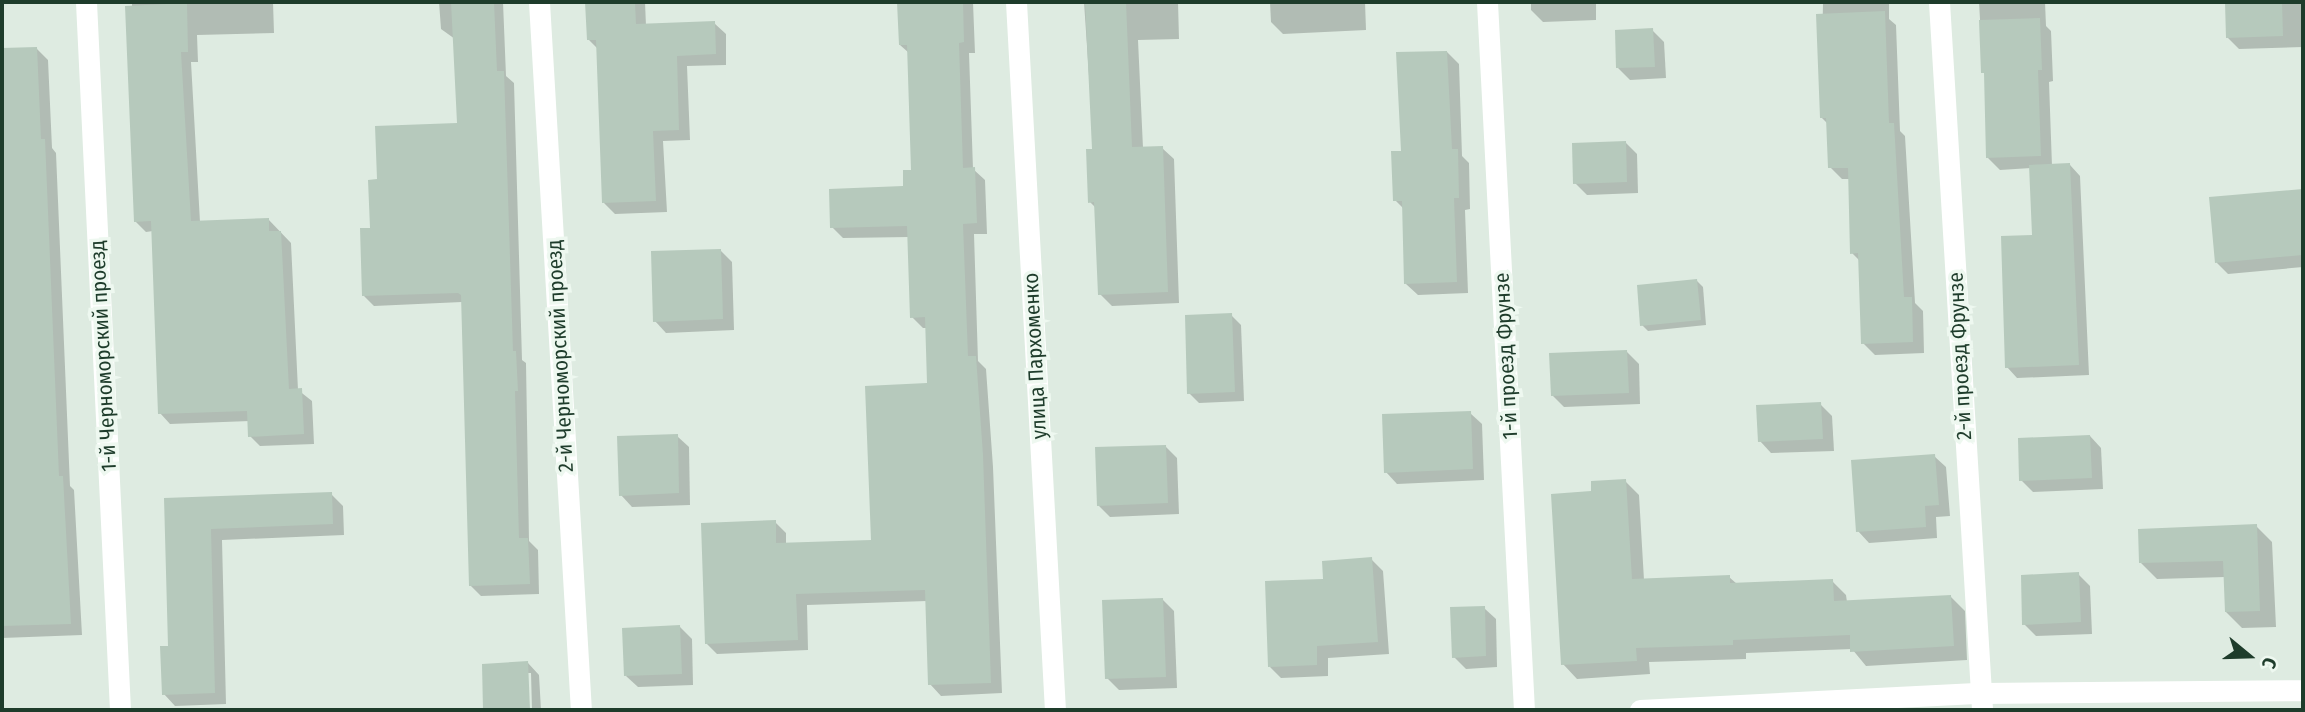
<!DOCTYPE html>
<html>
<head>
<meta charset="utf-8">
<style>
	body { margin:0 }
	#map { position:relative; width:2305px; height:712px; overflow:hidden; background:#deebe1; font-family:"Fira Sans Condensed",sans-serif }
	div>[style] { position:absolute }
	.shadow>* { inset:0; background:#0003 }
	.building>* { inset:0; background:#b6c9bc }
	.minor>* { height:21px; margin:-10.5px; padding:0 10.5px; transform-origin:10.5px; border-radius:10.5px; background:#fff }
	span { translate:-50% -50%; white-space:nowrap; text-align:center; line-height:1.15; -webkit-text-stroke:7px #eef8f0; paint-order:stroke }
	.street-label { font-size:21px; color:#1e3c2b }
	.frame { position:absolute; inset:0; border:4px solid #1e3c2b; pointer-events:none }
	.north { position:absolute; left:2214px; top:621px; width:70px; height:70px; -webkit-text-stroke:5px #eef8f0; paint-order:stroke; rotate:109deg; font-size:19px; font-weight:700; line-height:28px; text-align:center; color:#1e3c2b }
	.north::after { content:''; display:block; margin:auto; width:24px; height:32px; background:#1e3c2b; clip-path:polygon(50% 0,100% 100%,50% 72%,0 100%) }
</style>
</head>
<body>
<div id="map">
	<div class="shadow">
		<div style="clip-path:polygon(132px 2px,273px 2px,274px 33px,197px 35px,198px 62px,191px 62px,200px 222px,268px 219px,291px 243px,298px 390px,312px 401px,314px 444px,260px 446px,250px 436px,250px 421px,170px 424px,160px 413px,153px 231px,146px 232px,135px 221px,127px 8px,132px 8px)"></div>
		<div style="clip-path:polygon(439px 2px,503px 2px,506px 76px,514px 83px,522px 360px,526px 363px,529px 541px,538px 550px,539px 594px,481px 596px,470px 585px,462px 302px,374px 306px,364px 296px,379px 181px,459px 124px,455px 39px,441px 29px)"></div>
		<div style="clip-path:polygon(587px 2px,645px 2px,646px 26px,714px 23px,726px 34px,726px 65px,687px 66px,690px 140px,663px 141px,667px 212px,615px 214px,604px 203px,598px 49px,589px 40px)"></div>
		<div style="clip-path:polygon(899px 2px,973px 2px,975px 53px,969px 53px,973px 169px,985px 180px,987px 234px,974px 234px,978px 361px,986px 369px,993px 467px,1002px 693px,941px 696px,930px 684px,927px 601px,807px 605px,808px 650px,717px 654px,706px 643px,775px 522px,786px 533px,786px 545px,873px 542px,929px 385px,927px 328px,923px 328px,912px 317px,909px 237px,843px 238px,832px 227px,905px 188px,913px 172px,909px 53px,900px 45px)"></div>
		<div style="clip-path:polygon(1084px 2px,1178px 2px,1179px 39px,1138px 40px,1143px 148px,1162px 148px,1174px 159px,1179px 303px,1112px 306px,1100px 294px,1096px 208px,1090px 202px,1094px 150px)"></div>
		<div style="clip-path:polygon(1270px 2px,1365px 2px,1366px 30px,1283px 34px,1271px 22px)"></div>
		<div style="clip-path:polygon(1531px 2px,1596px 2px,1596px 20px,1543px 22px,1531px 10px)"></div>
		<div style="clip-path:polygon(1823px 2px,1889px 2px,1889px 19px,1896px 25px,1900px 131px,1905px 136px,1915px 303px,1923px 311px,1924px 353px,1875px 355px,1863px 343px,1860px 261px,1852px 253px,1850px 179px,1842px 179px,1830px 167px,1828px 124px,1821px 117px)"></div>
		<div style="clip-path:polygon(1979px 2px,2045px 2px,2046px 26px,2051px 31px,2053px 81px,2049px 82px,2052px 166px,2070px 165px,2080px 176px,2089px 375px,2017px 378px,2007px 367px,2033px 237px,2031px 168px,2000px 170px,1988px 158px,1986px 75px,1983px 72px)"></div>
		<div style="clip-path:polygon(2227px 2px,2303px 2px,2303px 47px,2239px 49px,2228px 38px)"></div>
		<div style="clip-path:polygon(1652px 30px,1664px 42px,1666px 78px,1630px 80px,1618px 68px)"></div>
		<div style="clip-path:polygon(37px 49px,48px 60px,52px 148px,56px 153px,70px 486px,74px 490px,82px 635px,2px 638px,2px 50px)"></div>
		<div style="clip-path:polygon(1447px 52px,1459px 64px,1462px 156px,1469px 163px,1470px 209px,1465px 210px,1468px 293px,1418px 295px,1406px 284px,1404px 209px,1395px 200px,1402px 153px)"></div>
		<div style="clip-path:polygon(1625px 142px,1637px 154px,1638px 193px,1587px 195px,1575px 183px)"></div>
		<div style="clip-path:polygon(2303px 190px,2303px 267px,2228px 274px,2217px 263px,2211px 198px)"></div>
		<div style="clip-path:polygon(720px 250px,732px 262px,734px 330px,666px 333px,655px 321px)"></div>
		<div style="clip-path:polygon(1697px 281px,1703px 287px,1706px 325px,1648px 331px,1642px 325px)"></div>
		<div style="clip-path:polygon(1231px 315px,1241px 325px,1244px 401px,1199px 403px,1189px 393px)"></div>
		<div style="clip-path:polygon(1627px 352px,1639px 364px,1640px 404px,1564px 407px,1552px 395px)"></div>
		<div style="clip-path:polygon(1820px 404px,1832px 416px,1834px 451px,1771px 453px,1760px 441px)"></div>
		<div style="clip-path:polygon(1470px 413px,1482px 424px,1484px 480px,1397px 484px,1386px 472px)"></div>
		<div style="clip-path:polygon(677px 436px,689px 447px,690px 505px,632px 507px,621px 495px)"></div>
		<div style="clip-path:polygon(2090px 436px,2101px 448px,2103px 489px,2033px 492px,2021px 480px)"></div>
		<div style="clip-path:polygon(1165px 446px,1177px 458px,1179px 514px,1110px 517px,1098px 505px)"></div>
		<div style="clip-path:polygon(1934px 456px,1946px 467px,1950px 516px,1936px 517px,1937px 538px,1869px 543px,1858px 531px)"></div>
		<div style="clip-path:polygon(1625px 481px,1639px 495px,1644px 580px,1729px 577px,1737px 584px,1832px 581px,1846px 595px,1847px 602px,1950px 596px,1965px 611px,1967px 660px,1866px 666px,1852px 649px,1746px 653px,1746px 659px,1649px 662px,1650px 674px,1577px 679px,1563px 664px,1593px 493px)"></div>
		<div style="clip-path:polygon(331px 494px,343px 506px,344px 535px,222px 540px,226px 704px,175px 706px,164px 694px,169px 648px,166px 500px)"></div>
		<div style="clip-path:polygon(2256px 526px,2272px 542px,2276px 627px,2242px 628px,2226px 612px,2225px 577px,2157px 579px,2141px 563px)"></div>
		<div style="clip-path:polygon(1371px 559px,1383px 571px,1389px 654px,1328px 658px,1328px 676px,1281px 678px,1270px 667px,1325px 581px)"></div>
		<div style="clip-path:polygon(2078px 574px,2090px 586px,2092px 634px,2036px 636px,2024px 624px)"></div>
		<div style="clip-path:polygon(1162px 599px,1174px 611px,1177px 688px,1119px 690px,1107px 678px)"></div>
		<div style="clip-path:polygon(1484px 608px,1496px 619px,1497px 667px,1466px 669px,1454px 657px)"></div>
		<div style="clip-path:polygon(680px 627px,692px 639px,693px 685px,638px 687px,626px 676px)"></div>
		<div style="clip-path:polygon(528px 663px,539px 675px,541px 710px,532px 710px,531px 673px,527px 673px,529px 710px,485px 710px,484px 665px)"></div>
	</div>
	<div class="building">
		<div style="clip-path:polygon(451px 2px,494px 2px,497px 71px,504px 71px,513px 351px,516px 351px,518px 391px,515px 391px,519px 538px,528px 538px,530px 584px,469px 586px,461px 295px,458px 293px,362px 296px,360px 228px,370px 228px,368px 180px,377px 179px,375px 126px,457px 123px)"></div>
		<div style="clip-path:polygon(585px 2px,635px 2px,636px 24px,715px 21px,716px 54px,677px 56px,679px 130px,653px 131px,656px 201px,602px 203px,596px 40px,587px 40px)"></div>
		<div style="clip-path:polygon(897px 2px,963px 2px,964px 42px,959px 43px,963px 168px,975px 167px,977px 223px,963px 224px,968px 356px,976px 356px,983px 455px,991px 683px,928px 685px,925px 590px,796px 594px,798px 640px,705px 644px,701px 523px,776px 520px,776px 543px,871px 540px,865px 386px,927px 383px,925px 317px,910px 318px,907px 226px,830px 228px,829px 189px,903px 186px,903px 170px,911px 170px,907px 45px,899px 45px)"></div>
		<div style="clip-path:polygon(1085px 2px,1126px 2px,1132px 147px,1163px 146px,1168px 292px,1098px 295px,1094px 202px,1088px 203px,1086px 149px,1092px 149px)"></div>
		<div style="clip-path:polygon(2225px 2px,2282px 2px,2283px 36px,2226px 38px)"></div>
		<div style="clip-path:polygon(187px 3px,188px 52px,181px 52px,191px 221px,269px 218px,269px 231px,281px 231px,289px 389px,302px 388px,304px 434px,248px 437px,247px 411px,158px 414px,151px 221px,134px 222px,125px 6px)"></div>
		<div style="clip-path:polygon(1885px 11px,1889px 123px,1894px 123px,1904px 297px,1912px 297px,1913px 342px,1861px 344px,1858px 253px,1850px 254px,1848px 168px,1828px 168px,1826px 118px,1820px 118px,1816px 14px)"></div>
		<div style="clip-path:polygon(2040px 18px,2042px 70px,2038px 70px,2041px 156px,1986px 158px,1984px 73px,1981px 73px,1979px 20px)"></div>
		<div style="clip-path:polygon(1653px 28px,1655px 67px,1616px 68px,1615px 30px)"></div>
		<div style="clip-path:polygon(37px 47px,41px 139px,45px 139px,59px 476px,63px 476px,71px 624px,2px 626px,2px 48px)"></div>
		<div style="clip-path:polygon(1447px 51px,1452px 149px,1458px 149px,1459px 198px,1454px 198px,1457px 282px,1404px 284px,1402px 201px,1393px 201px,1391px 151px,1401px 151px,1396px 52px)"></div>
		<div style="clip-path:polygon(1626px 141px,1627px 182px,1573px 184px,1572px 143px)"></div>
		<div style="clip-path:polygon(2070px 163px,2079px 365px,2005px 368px,2001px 236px,2032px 235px,2029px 165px)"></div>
		<div style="clip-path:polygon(2303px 189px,2303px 255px,2215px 263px,2209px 197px)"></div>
		<div style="clip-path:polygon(721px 249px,723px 319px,653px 322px,651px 251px)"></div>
		<div style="clip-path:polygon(1697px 279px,1701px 320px,1640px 326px,1637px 285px)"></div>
		<div style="clip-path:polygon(1232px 313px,1235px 392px,1187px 394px,1185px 315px)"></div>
		<div style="clip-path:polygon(1627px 350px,1629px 393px,1551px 396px,1549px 353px)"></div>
		<div style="clip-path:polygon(1821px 402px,1823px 439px,1758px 442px,1756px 405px)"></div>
		<div style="clip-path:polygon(1471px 411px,1473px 469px,1384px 473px,1382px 414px)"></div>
		<div style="clip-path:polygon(678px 434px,679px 493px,619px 496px,617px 436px)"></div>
		<div style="clip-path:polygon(2090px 435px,2092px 478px,2019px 481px,2018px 438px)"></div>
		<div style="clip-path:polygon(1166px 445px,1168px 503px,1097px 506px,1095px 447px)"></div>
		<div style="clip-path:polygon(1935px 454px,1939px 505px,1925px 506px,1926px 527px,1856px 532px,1851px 460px)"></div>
		<div style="clip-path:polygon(1626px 479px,1632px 579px,1730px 575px,1730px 583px,1833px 579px,1834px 601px,1951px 595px,1954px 646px,1850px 652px,1850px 635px,1733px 640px,1733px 645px,1636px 648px,1637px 661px,1561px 665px,1551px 494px,1591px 491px,1591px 481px)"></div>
		<div style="clip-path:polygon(332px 492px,333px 524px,211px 529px,215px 693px,162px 695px,160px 646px,168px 646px,164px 498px)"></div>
		<div style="clip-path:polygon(2257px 524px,2260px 611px,2225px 612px,2223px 561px,2139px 563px,2138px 529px)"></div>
		<div style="clip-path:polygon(1372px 557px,1378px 642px,1317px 646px,1317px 665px,1268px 667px,1265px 581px,1323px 579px,1322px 561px)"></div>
		<div style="clip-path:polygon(2079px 572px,2081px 622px,2022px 625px,2021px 575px)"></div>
		<div style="clip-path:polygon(1163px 598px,1166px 677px,1105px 679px,1102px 600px)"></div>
		<div style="clip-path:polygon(1485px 606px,1486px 656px,1452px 658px,1450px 607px)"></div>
		<div style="clip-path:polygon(680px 625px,682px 674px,624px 676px,622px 628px)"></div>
		<div style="clip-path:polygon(528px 661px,530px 710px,483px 710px,482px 664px)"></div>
	</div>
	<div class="minor">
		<div style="left:86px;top:2px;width:709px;rotate:87.25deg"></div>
		<div style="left:539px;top:2px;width:709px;rotate:86.61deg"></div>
		<div style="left:1016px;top:2px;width:709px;rotate:86.85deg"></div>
		<div style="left:1487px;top:2px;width:709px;rotate:87.01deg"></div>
		<div style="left:1939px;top:2px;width:709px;rotate:86.52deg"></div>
		<div style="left:1640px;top:710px;width:341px;rotate:-2.9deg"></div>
		<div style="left:1981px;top:693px;width:322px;rotate:-0.5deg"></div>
	</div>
	<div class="street-label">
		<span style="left:103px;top:356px;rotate:-93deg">1-й Черноморский проезд</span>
		<span style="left:560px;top:356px;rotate:-93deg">2-й Черноморский проезд</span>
		<span style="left:1035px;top:356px;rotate:-93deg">улица Пархоменко</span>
		<span style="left:1506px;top:356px;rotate:-93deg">1-й проезд Фрунзе</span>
		<span style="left:1960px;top:356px;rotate:-93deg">2-й проезд Фрунзе</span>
	</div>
	<div class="frame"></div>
	<div class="north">С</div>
</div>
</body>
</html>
